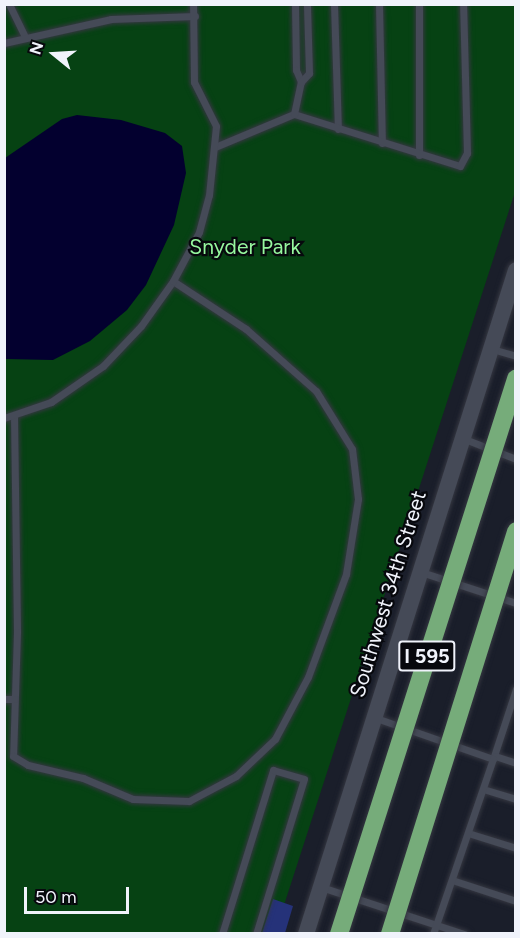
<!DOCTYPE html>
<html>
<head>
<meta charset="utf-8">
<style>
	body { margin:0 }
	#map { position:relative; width:520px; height:938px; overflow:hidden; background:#1a1e2a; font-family:Figtree,sans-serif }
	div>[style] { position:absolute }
	.green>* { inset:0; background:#064213 }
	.water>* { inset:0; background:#03002f }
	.building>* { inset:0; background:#253279 }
	.roads { filter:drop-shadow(0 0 2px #353741) drop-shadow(0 0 2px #353741) }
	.service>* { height:7px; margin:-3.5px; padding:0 3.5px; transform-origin:3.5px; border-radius:3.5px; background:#454a57 }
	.tertiary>* { height:16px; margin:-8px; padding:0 8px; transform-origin:8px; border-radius:8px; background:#454a57 }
	.bridges { filter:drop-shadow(0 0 2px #353741) drop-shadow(0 0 2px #353741) }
	.motorway-bridge>* { height:18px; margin:-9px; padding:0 9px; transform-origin:9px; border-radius:9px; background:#76ac7a }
	span { translate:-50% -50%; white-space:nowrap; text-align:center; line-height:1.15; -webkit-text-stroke:4.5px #07080d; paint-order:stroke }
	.shield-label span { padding:2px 4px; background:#07080d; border:2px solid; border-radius:4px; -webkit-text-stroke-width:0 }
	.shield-label { font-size:20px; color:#f0f3fb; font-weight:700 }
	.park-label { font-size:21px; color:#96f79e }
	.street-label { font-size:21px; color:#f0f3fb }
	.frame { position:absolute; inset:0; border:6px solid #f0f3fb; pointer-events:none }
	.north { position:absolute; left:24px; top:24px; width:60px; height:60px; -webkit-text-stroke:4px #07080d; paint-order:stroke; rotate:288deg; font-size:16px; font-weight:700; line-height:24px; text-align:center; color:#f0f3fb }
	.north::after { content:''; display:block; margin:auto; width:21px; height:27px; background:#f0f3fb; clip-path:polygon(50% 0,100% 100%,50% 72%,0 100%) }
	.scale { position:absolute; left:24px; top:887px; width:105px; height:27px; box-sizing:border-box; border:3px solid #f0f3fb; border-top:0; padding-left:8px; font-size:18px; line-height:21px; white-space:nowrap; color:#f0f3fb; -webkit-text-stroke:4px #07080d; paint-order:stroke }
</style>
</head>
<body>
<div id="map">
	<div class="green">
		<div style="clip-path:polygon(5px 5px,515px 5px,515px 192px,275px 933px,5px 934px)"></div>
	</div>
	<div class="water">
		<div style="clip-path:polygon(77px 115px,121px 120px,165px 133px,182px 146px,186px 173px,174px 225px,146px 285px,127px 310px,90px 341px,53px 360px,5px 359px,5px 158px,62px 119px)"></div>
	</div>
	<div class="building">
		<div style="clip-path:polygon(273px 899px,293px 906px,285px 933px,262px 933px)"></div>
	</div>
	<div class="roads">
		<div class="service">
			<div style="left:9px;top:4px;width:37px;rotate:64deg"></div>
			<div style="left:295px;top:4px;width:66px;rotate:89.1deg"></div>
			<div style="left:296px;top:70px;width:13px;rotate:67deg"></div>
			<div style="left:334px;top:4px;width:125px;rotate:88.2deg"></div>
			<div style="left:379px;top:4px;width:139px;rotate:88.8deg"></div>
			<div style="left:419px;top:4px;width:151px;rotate:90deg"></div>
			<div style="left:4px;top:43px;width:110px;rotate:-12.6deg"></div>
			<div style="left:111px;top:19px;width:84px;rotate:-2deg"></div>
			<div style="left:294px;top:114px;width:174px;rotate:17.4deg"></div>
			<div style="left:460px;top:166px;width:15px;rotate:-62deg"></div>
			<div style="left:467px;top:153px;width:149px;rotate:-91.5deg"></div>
			<div style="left:215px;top:147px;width:86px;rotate:-22.7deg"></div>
			<div style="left:294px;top:114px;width:33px;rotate:-78deg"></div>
			<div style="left:301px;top:82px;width:12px;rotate:-48deg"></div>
			<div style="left:309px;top:73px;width:69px;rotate:-91.7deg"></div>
			<div style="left:492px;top:349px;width:25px;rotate:16deg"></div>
			<div style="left:14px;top:416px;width:216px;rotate:89.2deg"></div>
			<div style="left:17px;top:632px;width:124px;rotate:91.8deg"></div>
			<div style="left:13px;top:756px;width:17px;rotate:31deg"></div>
			<div style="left:28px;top:765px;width:57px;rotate:13.3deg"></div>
			<div style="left:83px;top:778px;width:54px;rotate:22.8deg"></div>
			<div style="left:133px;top:799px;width:56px;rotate:2deg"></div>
			<div style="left:189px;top:801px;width:53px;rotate:-28deg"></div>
			<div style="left:236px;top:776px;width:54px;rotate:-43.5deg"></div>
			<div style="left:275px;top:739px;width:70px;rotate:-62deg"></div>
			<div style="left:308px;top:677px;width:110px;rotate:-69.7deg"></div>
			<div style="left:346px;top:574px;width:76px;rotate:-80.9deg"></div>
			<div style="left:358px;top:499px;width:50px;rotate:-96.8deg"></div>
			<div style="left:352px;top:449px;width:68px;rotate:-121.8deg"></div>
			<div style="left:316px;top:391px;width:94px;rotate:-138.5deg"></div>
			<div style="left:246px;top:329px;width:87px;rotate:-146.7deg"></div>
			<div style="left:4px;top:418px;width:50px;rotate:-18.8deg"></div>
			<div style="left:51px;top:402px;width:63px;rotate:-34.7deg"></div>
			<div style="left:103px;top:366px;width:55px;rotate:-46.5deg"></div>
			<div style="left:141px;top:326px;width:55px;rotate:-54.6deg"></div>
			<div style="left:173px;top:281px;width:55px;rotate:-62deg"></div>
			<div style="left:199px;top:232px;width:38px;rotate:-75deg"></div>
			<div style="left:209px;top:195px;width:69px;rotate:-84.2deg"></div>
			<div style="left:216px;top:126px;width:49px;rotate:-116.6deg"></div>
			<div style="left:194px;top:82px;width:78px;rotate:-90.7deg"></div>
			<div style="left:462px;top:438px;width:58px;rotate:21.3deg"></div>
			<div style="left:421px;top:572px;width:100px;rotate:18.1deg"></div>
			<div style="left:4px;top:699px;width:10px"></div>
			<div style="left:376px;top:718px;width:124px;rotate:19.3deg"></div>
			<div style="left:493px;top:759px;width:74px;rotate:-71.8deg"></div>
			<div style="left:495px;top:756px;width:22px;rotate:18deg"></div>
			<div style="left:483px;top:789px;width:34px;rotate:17deg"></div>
			<div style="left:468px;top:833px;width:50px;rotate:17.4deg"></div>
			<div style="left:452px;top:880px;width:67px;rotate:18.2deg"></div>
			<div style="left:321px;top:887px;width:151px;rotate:18.2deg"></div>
			<div style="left:222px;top:934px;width:172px;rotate:-72.7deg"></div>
			<div style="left:273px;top:770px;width:32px;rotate:16deg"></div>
			<div style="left:304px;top:779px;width:162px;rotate:107.2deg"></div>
			<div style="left:433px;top:934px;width:185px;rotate:-71.1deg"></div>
		</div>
		<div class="tertiary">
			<div style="left:306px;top:934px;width:696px;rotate:-72.45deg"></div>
		</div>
	</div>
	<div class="bridges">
		<div class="motorway-bridge">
			<div style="left:339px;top:934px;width:583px;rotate:-72.31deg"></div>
			<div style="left:390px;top:934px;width:422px;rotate:-72.6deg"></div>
		</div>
	</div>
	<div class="shield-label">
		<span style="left:427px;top:656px">I 595</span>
	</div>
	<div class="park-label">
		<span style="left:245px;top:247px">Snyder Park</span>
	</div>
	<div class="street-label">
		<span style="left:388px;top:594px;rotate:-73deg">Southwest 34th Street</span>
	</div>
	<div class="frame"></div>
	<div class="north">N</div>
	<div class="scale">50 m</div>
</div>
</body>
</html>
